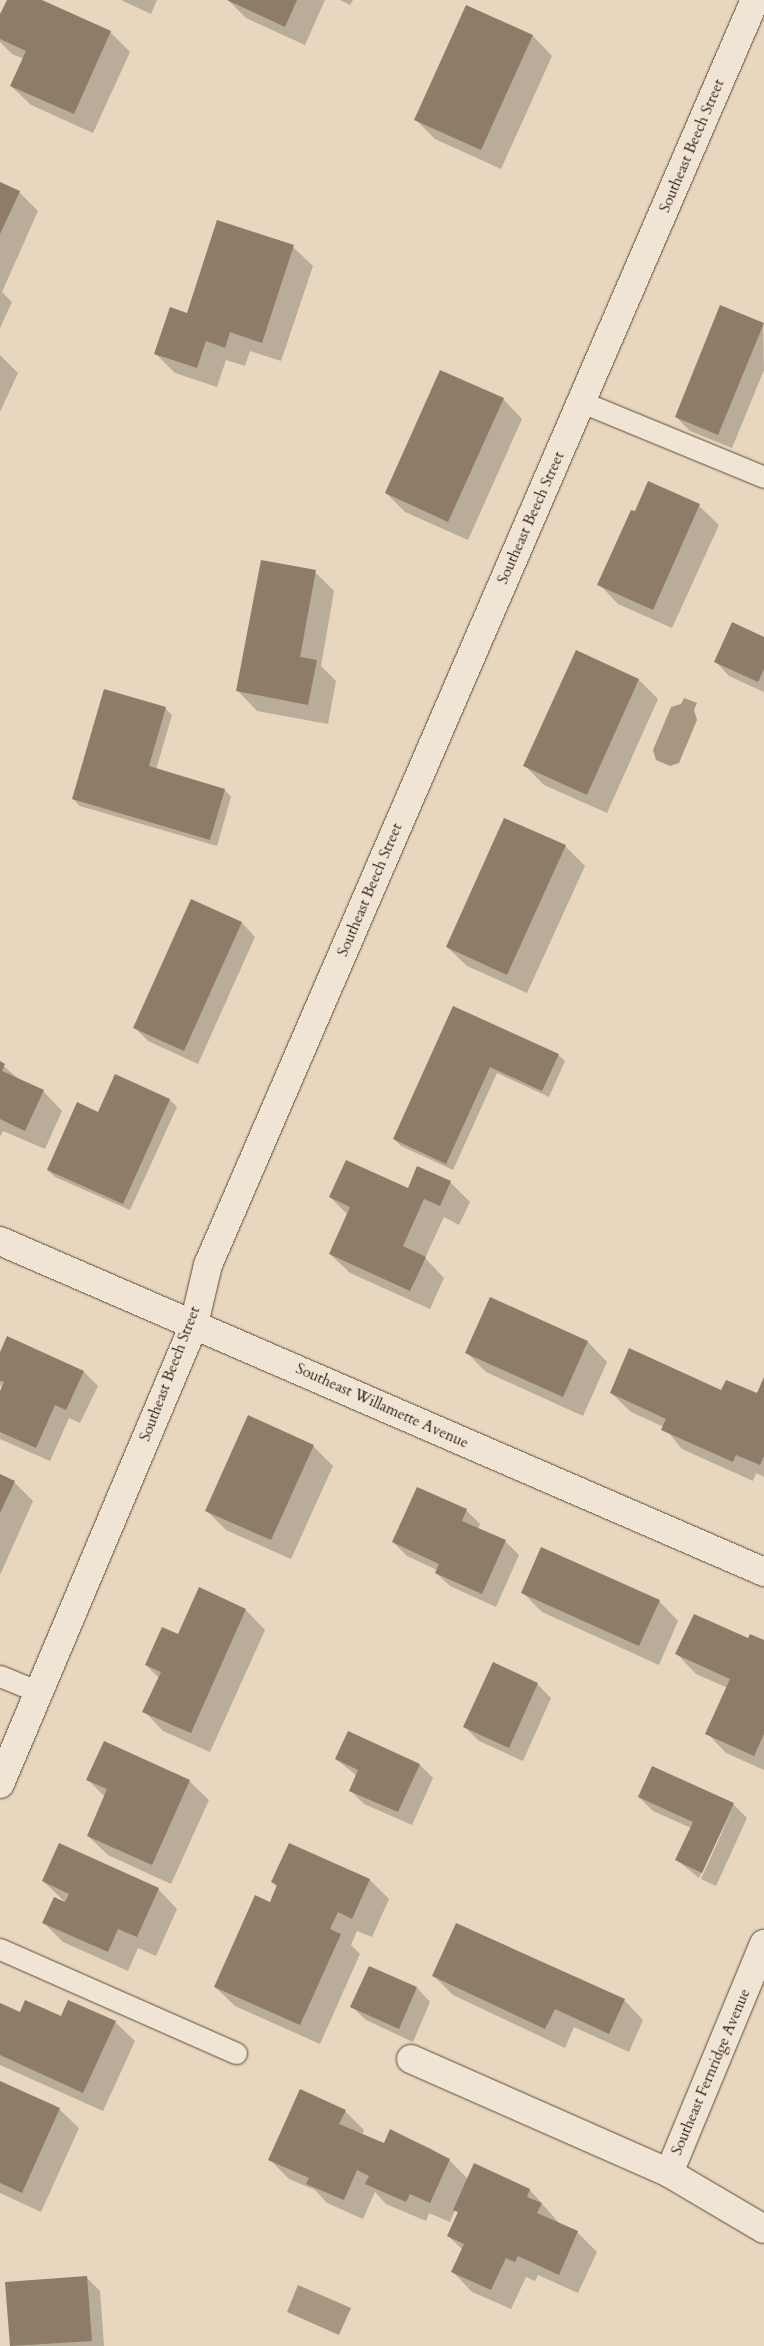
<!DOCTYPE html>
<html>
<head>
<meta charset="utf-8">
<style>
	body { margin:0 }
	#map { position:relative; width:764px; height:2346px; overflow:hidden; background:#e8d7be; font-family:Cardo,serif }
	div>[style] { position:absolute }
	.water>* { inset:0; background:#a89681 }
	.shadow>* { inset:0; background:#0003 }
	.building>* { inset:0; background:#8e7c69 }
	.roads { filter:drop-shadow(0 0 1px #5c4838) drop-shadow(0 0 1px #5c4838) }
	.service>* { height:21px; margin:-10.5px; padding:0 10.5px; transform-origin:10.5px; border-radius:10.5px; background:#f0e5d5 }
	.minor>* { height:28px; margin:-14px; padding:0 14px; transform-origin:14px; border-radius:14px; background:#f0e5d5 }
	span { translate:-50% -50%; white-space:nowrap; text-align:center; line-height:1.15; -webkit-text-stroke:4px #f0e5d5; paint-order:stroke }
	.street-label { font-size:15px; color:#2d190c }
</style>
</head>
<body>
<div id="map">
	<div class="water">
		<div style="clip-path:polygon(684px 698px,697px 703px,694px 710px,697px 720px,679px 763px,670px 766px,656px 760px,653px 750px,671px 707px,681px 704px)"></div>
		<div style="clip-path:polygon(298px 2285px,351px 2308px,339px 2335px,287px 2312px)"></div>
	</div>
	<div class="shadow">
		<div style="clip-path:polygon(8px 0,39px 0,110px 32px,130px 52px,93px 133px,31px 105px,11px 86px,24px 59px,12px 54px,0 42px,0 17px)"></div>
		<div style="clip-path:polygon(121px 0,157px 0,151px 14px)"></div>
		<div style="clip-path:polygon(228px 0,325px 0,305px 45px,246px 18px)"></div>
		<div style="clip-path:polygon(340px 0,353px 0,350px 5px)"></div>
		<div style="clip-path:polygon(467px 6px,533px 36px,552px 56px,501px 169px,435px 139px,416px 120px)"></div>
		<div style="clip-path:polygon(0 183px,19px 192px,38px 211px,2px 292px,12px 302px,0 328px)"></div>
		<div style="clip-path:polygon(293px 247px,313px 266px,281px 361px,250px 351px,245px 366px,226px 360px,217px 387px,175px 373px,156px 354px,188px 314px)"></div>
		<div style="clip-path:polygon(763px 324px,764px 370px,732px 448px,690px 431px,676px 417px)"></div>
		<div style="clip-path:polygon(0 355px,18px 373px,0 412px)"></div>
		<div style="clip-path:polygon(503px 399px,522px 419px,468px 540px,405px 512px,386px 493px)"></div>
		<div style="clip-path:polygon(699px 506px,719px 525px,672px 628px,618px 604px,599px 584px)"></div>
		<div style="clip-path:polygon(315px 572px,334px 591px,321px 666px,336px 681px,328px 724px,257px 711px,238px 691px)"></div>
		<div style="clip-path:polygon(764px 639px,764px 684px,730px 668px,764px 684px,764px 692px,729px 676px,716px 662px)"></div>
		<div style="clip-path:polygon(576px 652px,639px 680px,658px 699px,607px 813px,544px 785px,525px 766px)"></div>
		<div style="clip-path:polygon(165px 708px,172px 715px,156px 770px,225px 790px,231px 797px,217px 846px,80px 806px,73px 799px)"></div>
		<div style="clip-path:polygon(565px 846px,585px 866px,527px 993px,467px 966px,447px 947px)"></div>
		<div style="clip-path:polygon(191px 901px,242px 923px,255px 937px,198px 1064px,148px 1041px,134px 1027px)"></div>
		<div style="clip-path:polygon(453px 1008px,558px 1055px,565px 1061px,549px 1097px,497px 1073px,453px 1170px,401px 1146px,394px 1139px)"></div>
		<div style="clip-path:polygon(0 1063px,22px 1082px,43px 1091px,62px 1111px,45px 1149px,3px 1131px,0 1137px)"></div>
		<div style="clip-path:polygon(115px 1076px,170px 1100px,177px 1107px,130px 1210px,55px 1177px,48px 1170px,99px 1113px)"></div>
		<div style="clip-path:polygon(450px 1182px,470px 1202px,459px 1225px,444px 1217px,425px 1258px,444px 1278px,430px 1309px,350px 1273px,330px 1254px,348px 1215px,330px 1197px,408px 1190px)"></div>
		<div style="clip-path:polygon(491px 1299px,588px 1342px,607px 1362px,583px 1416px,486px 1372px,466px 1352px)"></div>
		<div style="clip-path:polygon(8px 1338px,84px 1372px,98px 1386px,80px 1423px,69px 1418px,50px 1461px,0 1439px,3px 1388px,0 1385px,0 1355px)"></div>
		<div style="clip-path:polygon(764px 1380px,764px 1477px,756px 1473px,753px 1481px,682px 1449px,664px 1427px,631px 1412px,611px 1393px,722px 1392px,757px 1395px)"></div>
		<div style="clip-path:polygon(249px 1417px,313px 1446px,333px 1466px,291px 1559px,226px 1530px,207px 1511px)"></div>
		<div style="clip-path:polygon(0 1475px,14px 1482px,33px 1501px,0 1575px)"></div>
		<div style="clip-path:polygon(466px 1510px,480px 1524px,478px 1529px,505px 1541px,519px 1555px,496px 1607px,450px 1586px,436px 1573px,437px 1570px,407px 1556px,393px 1542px)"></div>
		<div style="clip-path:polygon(199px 1589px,246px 1610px,265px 1630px,210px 1752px,163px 1731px,144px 1711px,159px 1678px,146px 1665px,178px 1636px)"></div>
		<div style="clip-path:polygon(522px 1592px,659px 1601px,678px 1621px,659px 1665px,542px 1612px)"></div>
		<div style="clip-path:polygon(749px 1640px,764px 1641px,764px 1770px,726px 1753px,707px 1733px,728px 1688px,696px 1674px,677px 1654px)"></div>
		<div style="clip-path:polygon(537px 1684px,551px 1698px,523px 1761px,479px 1741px,465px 1727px)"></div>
		<div style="clip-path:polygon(336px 1759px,420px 1765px,433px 1778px,412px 1825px,364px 1804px,350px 1790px,357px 1776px)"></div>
		<div style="clip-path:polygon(88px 1780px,189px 1781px,209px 1800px,171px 1884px,108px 1855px,88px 1836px,105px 1797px)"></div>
		<div style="clip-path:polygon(639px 1797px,733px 1804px,747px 1818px,716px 1886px,701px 1879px,733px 1808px,699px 1878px,677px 1860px,691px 1828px,653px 1811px)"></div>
		<div style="clip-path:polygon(289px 1844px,370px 1880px,389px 1899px,372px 1937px,357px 1931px,351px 1945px,360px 1954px,320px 2044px,235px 2006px,215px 1987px,270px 1903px,277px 1887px,272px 1882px)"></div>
		<div style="clip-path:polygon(43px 1881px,158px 1889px,177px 1909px,156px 1956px,138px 1948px,128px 1971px,63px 1942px,43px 1922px,66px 1903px)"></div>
		<div style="clip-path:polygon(434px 1976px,624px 2000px,643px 2020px,629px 2052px,574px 2027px,565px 2048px,453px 1995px)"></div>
		<div style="clip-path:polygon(417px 1988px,430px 2002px,413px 2042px,366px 2020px,352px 2007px)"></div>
		<div style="clip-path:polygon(0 2004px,20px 2013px,115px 2022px,135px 2041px,103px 2111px,0 2065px)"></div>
		<div style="clip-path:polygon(0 2083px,59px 2109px,79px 2128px,41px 2212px,0 2193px)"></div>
		<div style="clip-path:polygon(345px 2111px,364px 2130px,362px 2135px,384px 2145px,391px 2131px,430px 2148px,449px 2160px,468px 2179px,475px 2165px,530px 2190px,560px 2224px,577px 2232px,597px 2252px,578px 2293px,538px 2275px,535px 2281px,526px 2277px,511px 2309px,472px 2292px,453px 2272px,463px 2250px,448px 2236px,458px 2213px,455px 2210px,450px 2222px,429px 2213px,426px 2221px,386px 2204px,375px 2192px,363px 2219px,327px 2203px,315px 2190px,289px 2179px,270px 2160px)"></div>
		<div style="clip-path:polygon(86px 2277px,100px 2291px,104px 2346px,11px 2346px,6px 2284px)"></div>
	</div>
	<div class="building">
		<div style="clip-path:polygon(7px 0,42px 0,111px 31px,74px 114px,10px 86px,26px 51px,0 39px,0 14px)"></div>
		<div style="clip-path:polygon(227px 0,297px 0,285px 27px)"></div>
		<div style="clip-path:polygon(466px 5px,533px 35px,481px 150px,414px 120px)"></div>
		<div style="clip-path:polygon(0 182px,20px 191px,0 234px)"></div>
		<div style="clip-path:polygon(217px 220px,294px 245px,262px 343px,230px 332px,225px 348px,206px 341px,197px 368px,154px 354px,170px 307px,187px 313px)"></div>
		<div style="clip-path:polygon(720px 305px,764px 323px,718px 435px,675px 417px)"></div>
		<div style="clip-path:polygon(440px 370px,504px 398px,448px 522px,385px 493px)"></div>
		<div style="clip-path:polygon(648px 481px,700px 504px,653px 610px,597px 585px,631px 510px,635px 511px)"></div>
		<div style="clip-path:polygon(261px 560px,316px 570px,300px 657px,317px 660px,308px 705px,236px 691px)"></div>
		<div style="clip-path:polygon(732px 622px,764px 637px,764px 669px,758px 682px,714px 662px)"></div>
		<div style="clip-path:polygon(576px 650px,639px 679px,587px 795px,523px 766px)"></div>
		<div style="clip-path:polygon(104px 689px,166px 707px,149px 766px,225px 789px,210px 840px,72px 799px)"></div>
		<div style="clip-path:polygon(504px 818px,566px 845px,507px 975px,446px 947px)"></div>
		<div style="clip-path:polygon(191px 899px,242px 922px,184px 1051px,133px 1028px)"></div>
		<div style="clip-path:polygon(453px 1006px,559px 1054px,542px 1091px,490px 1067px,446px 1164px,393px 1139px)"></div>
		<div style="clip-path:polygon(0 1061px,5px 1064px,2px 1071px,44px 1090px,25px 1131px,0 1119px)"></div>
		<div style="clip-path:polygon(115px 1074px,170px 1099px,123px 1204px,47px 1170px,77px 1102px,98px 1112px)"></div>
		<div style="clip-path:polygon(346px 1160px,408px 1188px,417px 1166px,451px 1181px,440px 1206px,424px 1199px,403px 1246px,426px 1257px,410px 1291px,329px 1254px,350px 1207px,329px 1197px)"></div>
		<div style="clip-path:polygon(490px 1297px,588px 1341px,563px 1397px,465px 1353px)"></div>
		<div style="clip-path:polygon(7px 1336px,84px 1371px,66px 1410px,55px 1405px,36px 1448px,0 1432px,0 1391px,4px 1382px,0 1381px,0 1352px)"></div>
		<div style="clip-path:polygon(629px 1348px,721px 1390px,726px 1380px,757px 1393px,764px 1377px,764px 1456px,760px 1465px,736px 1455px,733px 1462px,661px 1430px,666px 1419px,610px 1393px)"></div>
		<div style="clip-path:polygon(248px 1415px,314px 1445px,271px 1540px,205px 1511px)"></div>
		<div style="clip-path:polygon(0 1474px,15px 1481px,0 1513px)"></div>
		<div style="clip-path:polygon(417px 1487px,467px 1509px,462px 1521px,506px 1540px,482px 1594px,435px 1573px,439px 1564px,392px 1542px)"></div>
		<div style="clip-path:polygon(541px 1547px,660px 1600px,639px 1646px,521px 1593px)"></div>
		<div style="clip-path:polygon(199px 1587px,246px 1609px,191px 1733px,142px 1712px,161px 1672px,145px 1665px,162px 1627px,178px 1634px)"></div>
		<div style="clip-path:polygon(694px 1614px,748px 1638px,750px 1634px,764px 1640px,764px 1734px,754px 1756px,705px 1734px,730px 1679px,675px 1654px)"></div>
		<div style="clip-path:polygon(493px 1662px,538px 1683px,509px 1748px,463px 1727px)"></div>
		<div style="clip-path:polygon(348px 1731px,420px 1764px,398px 1812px,349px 1791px,358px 1770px,335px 1759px)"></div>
		<div style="clip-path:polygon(104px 1741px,190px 1780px,152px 1865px,87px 1836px,107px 1789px,86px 1780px)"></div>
		<div style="clip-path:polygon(652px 1766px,734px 1803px,702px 1873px,675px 1860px,693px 1822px,638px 1797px)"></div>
		<div style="clip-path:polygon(59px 1843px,159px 1888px,137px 1937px,118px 1929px,108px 1952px,42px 1923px,54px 1897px,65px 1902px,69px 1894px,42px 1881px)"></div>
		<div style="clip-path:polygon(289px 1843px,370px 1879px,352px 1919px,338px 1912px,330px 1929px,341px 1934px,300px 2025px,214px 1987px,255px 1895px,270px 1902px,277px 1885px,271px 1882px)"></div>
		<div style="clip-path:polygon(456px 1923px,625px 1999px,609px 2034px,555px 2009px,545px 2029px,432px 1976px)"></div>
		<div style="clip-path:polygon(369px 1966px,417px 1987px,399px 2029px,350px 2007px)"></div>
		<div style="clip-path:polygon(25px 2000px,61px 2016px,68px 2000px,116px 2021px,83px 2093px,0 2055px,0 2003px,20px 2012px)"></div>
		<div style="clip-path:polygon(0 2081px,60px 2108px,22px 2193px,0 2183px)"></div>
		<div style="clip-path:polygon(300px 2089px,346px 2110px,339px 2124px,384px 2143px,390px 2129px,450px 2159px,430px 2203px,410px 2194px,406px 2202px,365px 2184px,369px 2176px,357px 2170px,344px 2200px,306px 2184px,309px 2178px,268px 2160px)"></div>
		<div style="clip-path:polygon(474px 2163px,530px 2189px,527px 2197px,542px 2203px,537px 2213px,578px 2231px,559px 2275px,518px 2256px,515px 2262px,506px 2258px,491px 2290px,451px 2272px,464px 2244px,447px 2236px,458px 2212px,453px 2210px)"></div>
		<div style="clip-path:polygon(87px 2276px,92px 2341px,10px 2346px,5px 2282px)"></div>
	</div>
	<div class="roads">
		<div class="service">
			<div style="left:582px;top:402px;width:197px;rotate:22.4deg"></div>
			<div style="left:0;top:1676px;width:42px;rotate:22.3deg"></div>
			<div style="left:0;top:1949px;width:258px;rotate:23.8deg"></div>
		</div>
		<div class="minor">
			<div style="left:0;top:1241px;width:833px;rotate:23.42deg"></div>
			<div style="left:0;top:1784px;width:499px;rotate:-67.1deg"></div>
			<div style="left:194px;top:1324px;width:61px;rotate:-76.7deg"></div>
			<div style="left:208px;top:1265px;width:1378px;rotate:-66.62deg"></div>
			<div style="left:411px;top:2059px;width:282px;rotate:23.8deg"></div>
			<div style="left:669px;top:2173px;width:110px;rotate:30.5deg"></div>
			<div style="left:669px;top:2173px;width:248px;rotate:-67.5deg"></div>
		</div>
	</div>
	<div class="street-label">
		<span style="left:692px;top:146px;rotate:-67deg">Southeast Beech Street</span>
		<span style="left:531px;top:518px;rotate:-66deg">Southeast Beech Street</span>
		<span style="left:370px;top:890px;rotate:-67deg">Southeast Beech Street</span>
		<span style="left:170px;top:1374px;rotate:-69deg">Southeast Beech Street</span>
		<span style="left:382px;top:1406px;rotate:24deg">Southeast Willamette Avenue</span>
		<span style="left:711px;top:2072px;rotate:-67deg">Southeast Fernridge Avenue</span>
	</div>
</div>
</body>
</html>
